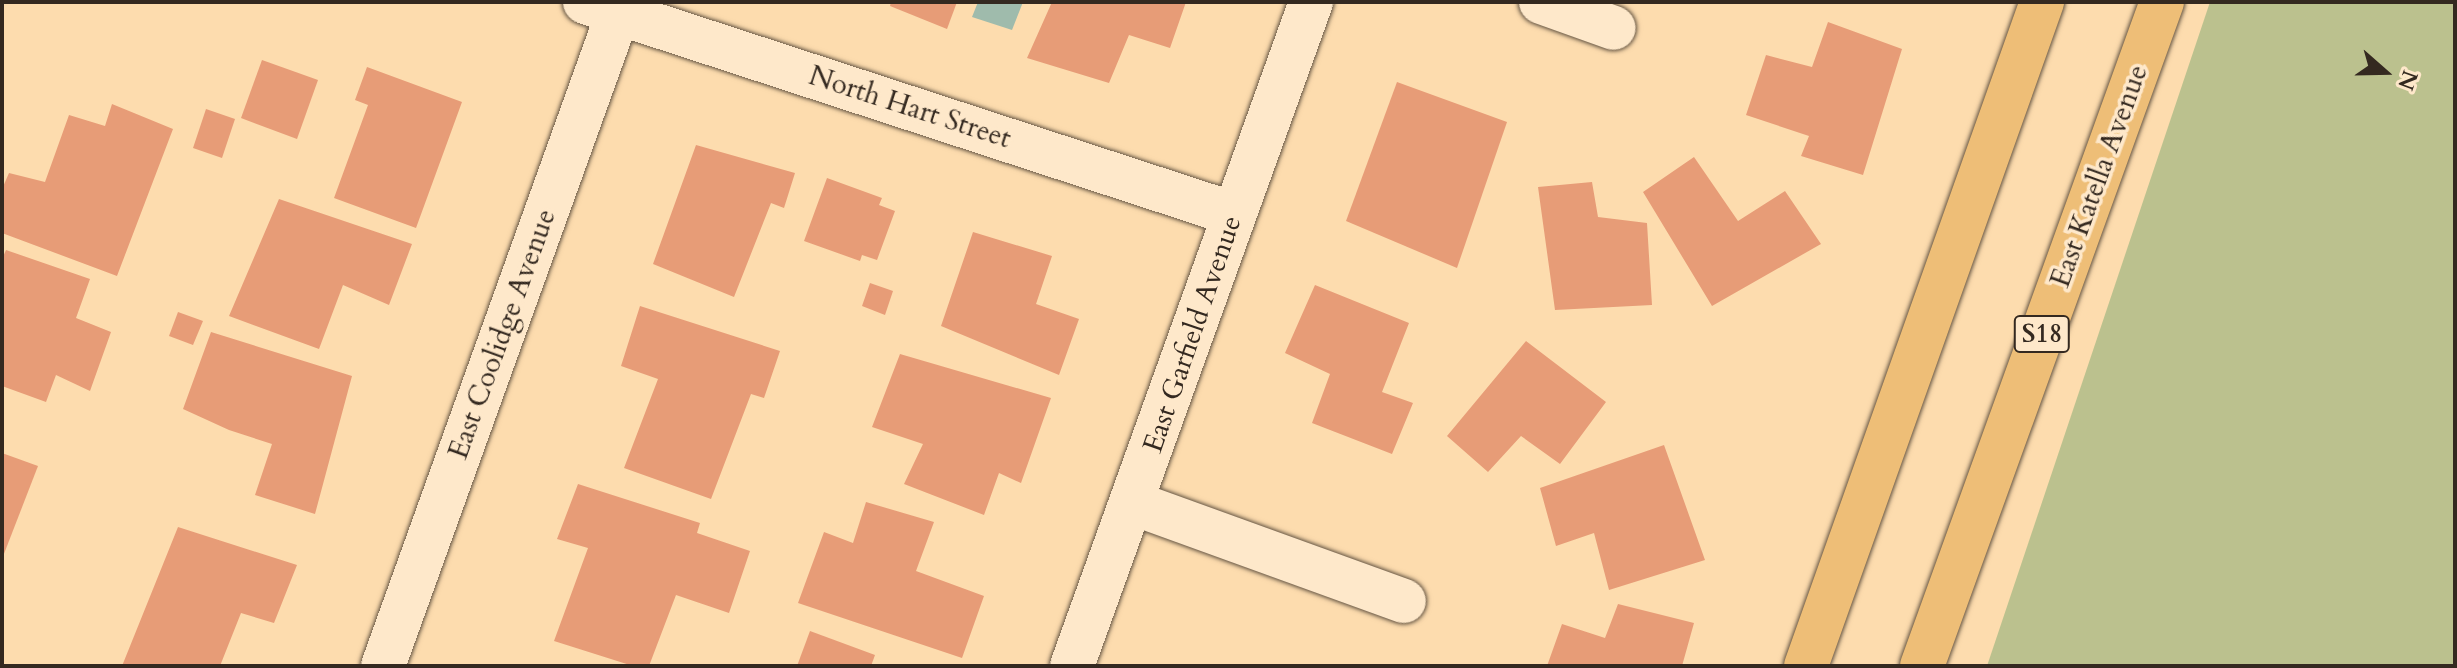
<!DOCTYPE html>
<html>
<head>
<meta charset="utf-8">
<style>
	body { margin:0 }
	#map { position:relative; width:2457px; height:668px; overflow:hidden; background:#fddcae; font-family:Cardo,serif }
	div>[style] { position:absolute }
	.green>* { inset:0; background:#bbc18e }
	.water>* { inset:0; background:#9fbbac }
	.building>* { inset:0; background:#e79c77 }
	.roads { filter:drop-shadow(0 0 2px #665644) drop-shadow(0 0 2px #665644) }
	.minor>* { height:44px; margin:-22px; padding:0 22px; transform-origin:22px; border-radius:22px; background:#fee8ca }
	.primary>* { height:44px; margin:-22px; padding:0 22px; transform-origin:22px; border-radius:22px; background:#eebe77 }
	span { translate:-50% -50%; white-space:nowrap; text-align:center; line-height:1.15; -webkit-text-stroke:7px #fee8ca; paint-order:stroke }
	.shield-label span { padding:2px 6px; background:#fee8ca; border:2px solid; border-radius:6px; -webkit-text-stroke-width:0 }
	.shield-label { font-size:26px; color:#342920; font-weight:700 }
	.street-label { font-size:28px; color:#342920 }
	.frame { position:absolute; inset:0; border:4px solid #342920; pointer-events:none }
	.north { position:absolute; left:2345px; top:32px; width:80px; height:80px; -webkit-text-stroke:6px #fee8ca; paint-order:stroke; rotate:110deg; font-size:22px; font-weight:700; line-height:32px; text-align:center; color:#342920 }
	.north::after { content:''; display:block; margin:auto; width:28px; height:36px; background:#342920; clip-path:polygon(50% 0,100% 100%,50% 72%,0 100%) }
</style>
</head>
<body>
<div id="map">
	<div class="green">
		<div style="clip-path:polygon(2210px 2px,2455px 2px,2455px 666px,1987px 666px)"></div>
	</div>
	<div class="water">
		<div style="clip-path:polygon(978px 2px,1023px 2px,1012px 30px,972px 17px)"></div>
	</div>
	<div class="building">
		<div style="clip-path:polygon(891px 2px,957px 2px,947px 29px,890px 6px)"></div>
		<div style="clip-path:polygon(1052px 2px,1186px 2px,1170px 48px,1129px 35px,1109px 83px,1027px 58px)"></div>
		<div style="clip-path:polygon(1828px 22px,1902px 49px,1863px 175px,1801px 156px,1809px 136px,1746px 115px,1766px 55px,1812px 67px)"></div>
		<div style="clip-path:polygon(262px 60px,318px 80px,297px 139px,241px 118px)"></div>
		<div style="clip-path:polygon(367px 67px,462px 102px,416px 228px,334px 198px,368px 105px,355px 100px)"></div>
		<div style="clip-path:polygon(1397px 82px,1507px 122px,1457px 268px,1346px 221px)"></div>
		<div style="clip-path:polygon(112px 104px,173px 129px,117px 276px,2px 233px,2px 189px,9px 173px,45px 182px,69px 115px,105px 126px)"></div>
		<div style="clip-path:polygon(206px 109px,235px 119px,222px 158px,193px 148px)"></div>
		<div style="clip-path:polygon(696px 145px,795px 173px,784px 208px,771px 203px,734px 297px,653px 264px)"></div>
		<div style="clip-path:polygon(1694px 157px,1738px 221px,1785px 191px,1821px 244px,1712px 306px,1643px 192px)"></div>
		<div style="clip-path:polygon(827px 178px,882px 198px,879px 205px,895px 211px,877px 260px,862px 255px,860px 261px,804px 241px)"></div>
		<div style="clip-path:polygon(1592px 182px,1598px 217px,1647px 223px,1652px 305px,1555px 310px,1538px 187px)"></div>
		<div style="clip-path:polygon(279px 199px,412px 244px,389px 305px,343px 285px,319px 349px,229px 316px)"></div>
		<div style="clip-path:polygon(973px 232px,1052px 256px,1036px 304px,1079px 319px,1059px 375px,941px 326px)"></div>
		<div style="clip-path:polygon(6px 250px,90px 279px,76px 318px,111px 332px,90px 391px,56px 375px,46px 402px,2px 386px,2px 259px)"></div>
		<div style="clip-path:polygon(870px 283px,893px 291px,885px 315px,862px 306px)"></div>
		<div style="clip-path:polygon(1315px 285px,1409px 323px,1382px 392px,1413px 403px,1392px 454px,1312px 423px,1330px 374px,1285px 353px)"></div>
		<div style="clip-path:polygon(640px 306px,780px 351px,764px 398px,751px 394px,711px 499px,624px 468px,658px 379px,621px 366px)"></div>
		<div style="clip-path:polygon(178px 312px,203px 321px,193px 345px,169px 336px)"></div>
		<div style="clip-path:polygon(211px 332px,352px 376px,315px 514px,255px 495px,272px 444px,229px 430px,183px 409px)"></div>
		<div style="clip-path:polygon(1526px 341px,1606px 402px,1560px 464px,1521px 436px,1488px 472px,1447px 436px)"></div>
		<div style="clip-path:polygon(900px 354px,1051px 398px,1021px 483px,999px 473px,984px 515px,904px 484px,923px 444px,872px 427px)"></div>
		<div style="clip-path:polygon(1664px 445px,1705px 560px,1609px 590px,1594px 533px,1556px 546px,1540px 488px)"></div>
		<div style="clip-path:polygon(2px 453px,38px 466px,2px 559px)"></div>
		<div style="clip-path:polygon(578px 484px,700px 523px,697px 533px,750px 551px,729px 613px,676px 595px,649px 666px,633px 666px,554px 641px,588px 548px,557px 539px)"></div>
		<div style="clip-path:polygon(866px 502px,934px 522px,916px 571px,984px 596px,962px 658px,798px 603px,824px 532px,853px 543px)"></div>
		<div style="clip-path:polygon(178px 527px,297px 565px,274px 623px,241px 613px,220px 666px,122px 666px)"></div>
		<div style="clip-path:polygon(1618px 604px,1694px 623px,1682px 666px,1547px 666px,1562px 624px,1605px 638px)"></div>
		<div style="clip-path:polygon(810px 631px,875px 655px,871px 666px,797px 666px)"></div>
	</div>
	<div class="roads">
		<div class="minor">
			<div style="left:585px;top:2px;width:683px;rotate:18.09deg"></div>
			<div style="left:1541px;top:2px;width:77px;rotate:19.6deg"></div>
			<div style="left:1133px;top:503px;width:288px;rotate:19.9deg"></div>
			<div style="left:383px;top:666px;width:706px;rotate:-70.2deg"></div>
			<div style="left:1072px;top:666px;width:706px;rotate:-70.2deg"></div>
		</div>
		<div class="primary">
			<div style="left:1806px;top:666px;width:705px;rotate:-70.43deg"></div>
			<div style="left:1922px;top:666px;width:706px;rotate:-70.13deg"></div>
		</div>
	</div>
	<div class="shield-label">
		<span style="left:2042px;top:334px">S18</span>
	</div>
	<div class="street-label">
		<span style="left:910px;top:107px;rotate:18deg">North Hart Street</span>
		<span style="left:2099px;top:176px;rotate:-70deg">East Katella Avenue</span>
		<span style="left:502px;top:334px;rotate:-70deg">East Coolidge Avenue</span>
		<span style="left:1192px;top:334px;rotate:-71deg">East Garfield Avenue</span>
	</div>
	<div class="frame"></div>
	<div class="north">N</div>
</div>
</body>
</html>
